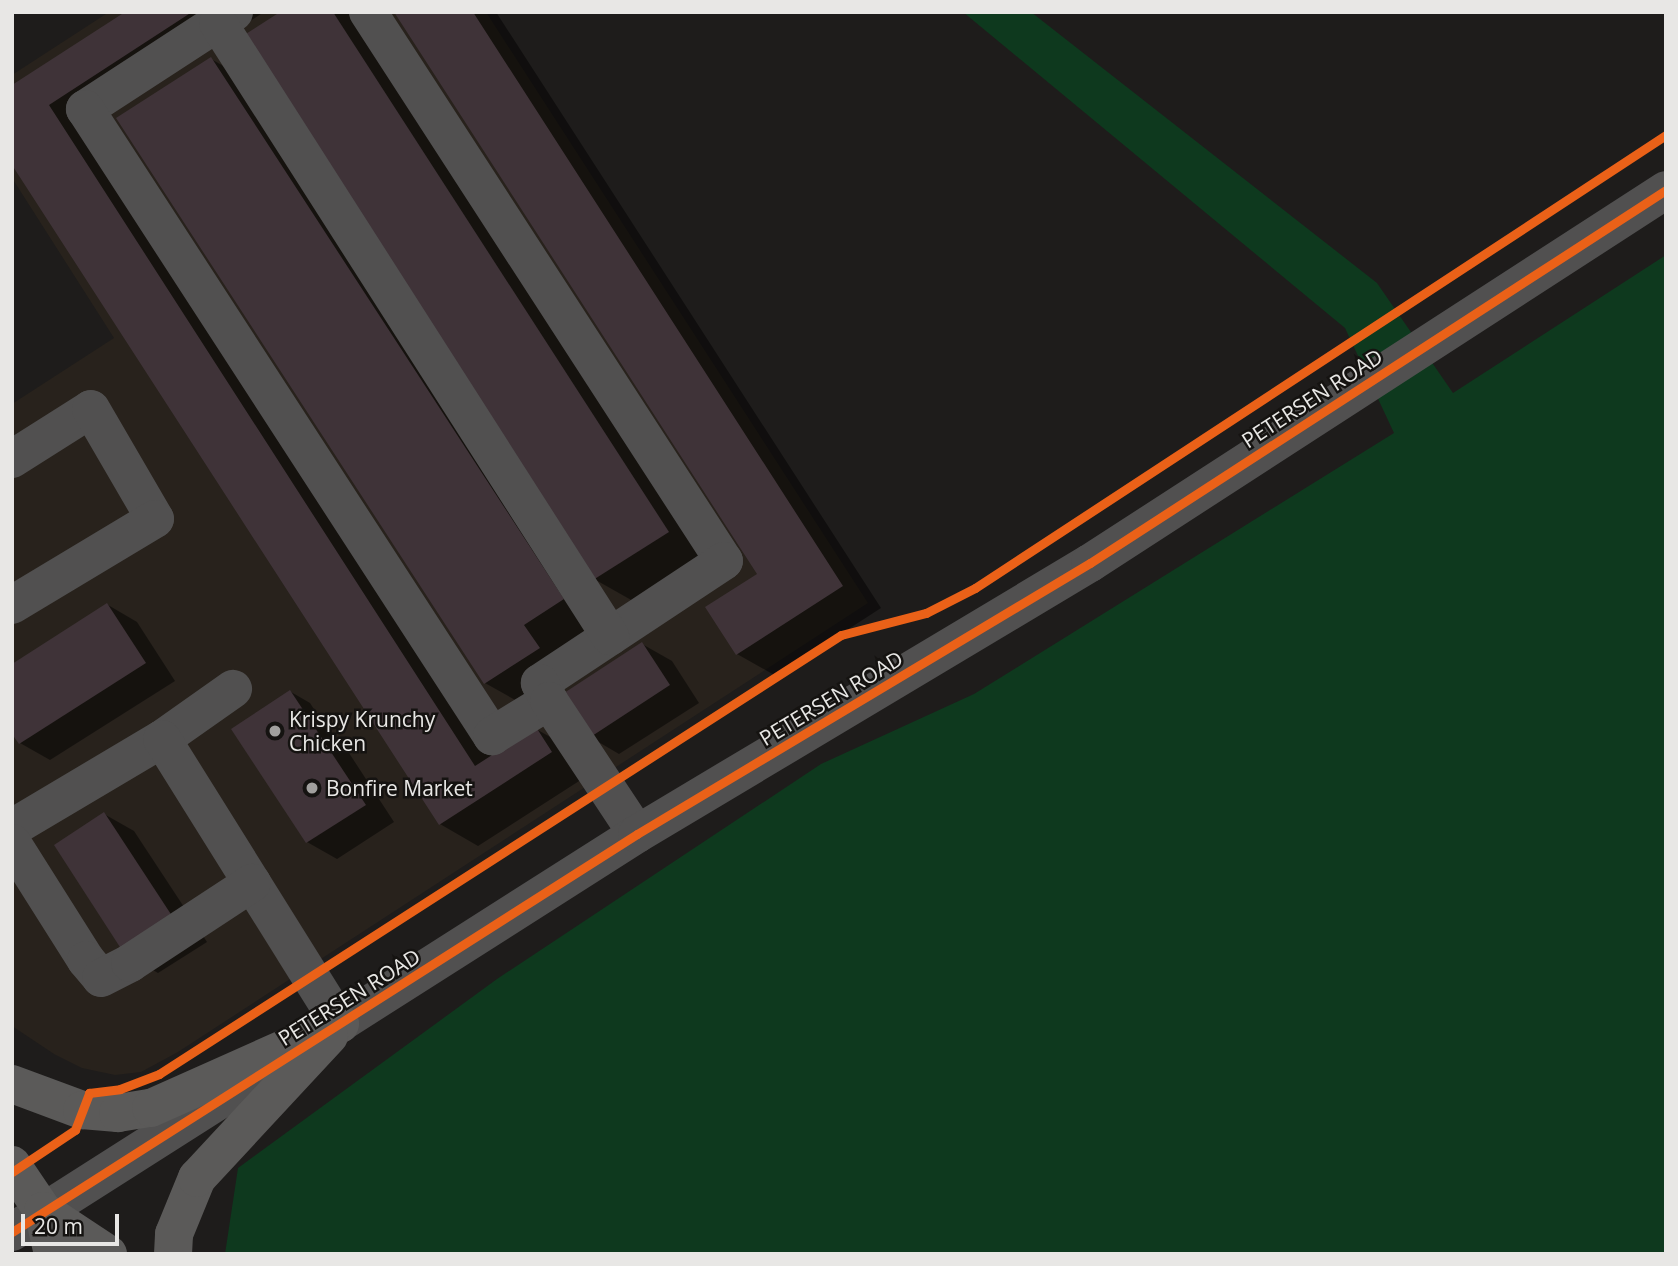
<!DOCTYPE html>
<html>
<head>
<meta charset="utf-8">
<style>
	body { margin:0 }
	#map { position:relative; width:1678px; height:1266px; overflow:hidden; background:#1e1c1b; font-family:"Open Sans",sans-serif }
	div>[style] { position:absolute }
	.built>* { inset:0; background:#28221c }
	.green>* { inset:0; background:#0e391e }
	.shadow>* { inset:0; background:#0007 }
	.building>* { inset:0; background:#3f3338 }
	.minor>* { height:38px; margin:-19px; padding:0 19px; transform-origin:19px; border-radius:19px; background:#515050 }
	.major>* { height:38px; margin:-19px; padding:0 19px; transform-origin:19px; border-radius:19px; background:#5b5a59 }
	.cycleway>* { height:9px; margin:-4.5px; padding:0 4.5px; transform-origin:4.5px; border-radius:4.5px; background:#ea6118 }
	.dots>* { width:19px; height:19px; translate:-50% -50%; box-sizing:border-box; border:4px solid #151311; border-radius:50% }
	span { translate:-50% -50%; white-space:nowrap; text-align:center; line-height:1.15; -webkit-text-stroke:5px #151311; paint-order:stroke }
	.street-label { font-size:21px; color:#e8e7e5 }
	.poi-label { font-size:21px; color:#e8e7e5 }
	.left { translate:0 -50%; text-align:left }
	.frame { position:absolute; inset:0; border:14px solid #e8e7e5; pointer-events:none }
	.scale { position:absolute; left:21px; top:1214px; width:98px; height:32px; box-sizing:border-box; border:4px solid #e8e7e5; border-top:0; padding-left:9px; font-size:21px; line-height:24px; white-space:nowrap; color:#e8e7e5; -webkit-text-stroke:5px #151311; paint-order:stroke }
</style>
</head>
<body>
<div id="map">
	<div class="built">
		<div style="clip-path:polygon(109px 12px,486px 12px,868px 603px,178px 1052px,141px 1072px,115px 1075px,82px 1068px,54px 1054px,12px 1026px,12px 404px,114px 338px,12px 178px,12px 75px)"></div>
	</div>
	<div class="green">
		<div style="clip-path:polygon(963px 12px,1031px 12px,1377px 283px,1453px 393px,1666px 255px,1666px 1254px,225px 1254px,238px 1168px,497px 979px,821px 764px,974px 694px,1394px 433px,1345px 328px)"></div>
	</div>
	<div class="shadow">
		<div style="clip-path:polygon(128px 12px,264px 12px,86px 128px,492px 757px,536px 729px,575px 751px,590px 774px,478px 846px,440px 824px,12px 87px)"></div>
		<div style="clip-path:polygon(283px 12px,356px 12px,707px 554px,633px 601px,594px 579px)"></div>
		<div style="clip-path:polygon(396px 12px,496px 12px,881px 608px,776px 676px,737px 654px,760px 574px)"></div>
		<div style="clip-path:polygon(211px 59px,250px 81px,601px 622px,524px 705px,485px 683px)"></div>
		<div style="clip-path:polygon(108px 605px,137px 622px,175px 681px,50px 760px,20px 743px)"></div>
		<div style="clip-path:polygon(642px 644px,672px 661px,699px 703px,619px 754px,590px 737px)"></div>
		<div style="clip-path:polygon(291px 692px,310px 703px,339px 748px,349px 753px,394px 822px,337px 859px,307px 842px,233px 729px)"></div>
		<div style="clip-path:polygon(104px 814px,134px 831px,207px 942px,158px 973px,129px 956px)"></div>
	</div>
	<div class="building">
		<div style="clip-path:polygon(125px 12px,192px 12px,49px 105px,475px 766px,536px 727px,552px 752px,439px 825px,12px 165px,12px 85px)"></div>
		<div style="clip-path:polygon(280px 12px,333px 12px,669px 532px,593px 580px,241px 37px)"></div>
		<div style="clip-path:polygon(394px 12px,473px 12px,843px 586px,736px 655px,705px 607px,757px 574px)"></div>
		<div style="clip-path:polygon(211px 57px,564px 599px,524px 625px,540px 648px,484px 684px,116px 118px)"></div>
		<div style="clip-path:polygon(107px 603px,146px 663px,19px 744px,12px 734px,12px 664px)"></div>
		<div style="clip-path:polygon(642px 642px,670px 685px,589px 738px,561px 695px)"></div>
		<div style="clip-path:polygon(290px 690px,366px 805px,306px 843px,231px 729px)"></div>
		<div style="clip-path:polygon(104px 812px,178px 925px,127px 958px,54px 845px)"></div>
	</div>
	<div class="minor">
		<div style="left:234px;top:12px;width:178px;rotate:146.9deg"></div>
		<div style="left:85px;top:109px;width:748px;rotate:57.01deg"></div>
		<div style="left:492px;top:736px;width:67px;rotate:-31.6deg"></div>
		<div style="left:368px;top:12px;width:654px;rotate:57.04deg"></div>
		<div style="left:724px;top:561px;width:221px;rotate:146.5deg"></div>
		<div style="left:540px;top:683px;width:20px;rotate:63deg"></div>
		<div style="left:549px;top:701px;width:159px;rotate:56.5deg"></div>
		<div style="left:218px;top:23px;width:728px;rotate:57.4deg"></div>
		<div style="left:12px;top:459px;width:93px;rotate:-32.3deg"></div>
		<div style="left:91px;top:409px;width:127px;rotate:59.8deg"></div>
		<div style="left:155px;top:519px;width:167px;rotate:149deg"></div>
		<div style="left:162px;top:739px;width:87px;rotate:-35.2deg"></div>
		<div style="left:12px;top:828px;width:174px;rotate:-30.7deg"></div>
		<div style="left:162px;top:739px;width:336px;rotate:58deg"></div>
		<div style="left:12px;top:843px;width:138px;rotate:57.7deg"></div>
		<div style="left:86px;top:960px;width:23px;rotate:50deg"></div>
		<div style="left:101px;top:978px;width:33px;rotate:-27deg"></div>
		<div style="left:130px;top:963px;width:146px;rotate:-33.3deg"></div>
		<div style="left:12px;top:1232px;width:741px;rotate:-32.49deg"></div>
		<div style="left:637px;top:834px;width:528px;rotate:-30.89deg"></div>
		<div style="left:1090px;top:563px;width:686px;rotate:-32.93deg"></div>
	</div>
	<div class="major">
		<div style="left:12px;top:1084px;width:75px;rotate:20.4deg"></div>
		<div style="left:82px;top:1110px;width:36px;rotate:5deg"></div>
		<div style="left:118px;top:1113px;width:33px;rotate:-9deg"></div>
		<div style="left:151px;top:1108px;width:207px;rotate:-24deg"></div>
		<div style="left:12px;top:1165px;width:55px;rotate:56deg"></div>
		<div style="left:43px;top:1211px;width:44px;rotate:76.9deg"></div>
		<div style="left:43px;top:1211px;width:78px;rotate:33.5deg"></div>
		<div style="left:173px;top:1254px;width:20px;rotate:-87deg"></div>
		<div style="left:174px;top:1234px;width:61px;rotate:-67.7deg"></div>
		<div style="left:197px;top:1178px;width:194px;rotate:-47.1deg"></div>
	</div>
	<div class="cycleway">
		<div style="left:12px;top:1172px;width:76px;rotate:-33.7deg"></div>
		<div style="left:75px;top:1130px;width:40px;rotate:-69deg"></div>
		<div style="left:89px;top:1093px;width:31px;rotate:-7deg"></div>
		<div style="left:120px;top:1089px;width:42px;rotate:-21deg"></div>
		<div style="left:159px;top:1074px;width:811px;rotate:-32.77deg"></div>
		<div style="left:841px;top:635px;width:88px;rotate:-14.5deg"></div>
		<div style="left:926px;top:613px;width:55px;rotate:-27deg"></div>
		<div style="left:975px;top:588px;width:826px;rotate:-33.25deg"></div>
		<div style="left:12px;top:1232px;width:741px;rotate:-32.49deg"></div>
		<div style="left:637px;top:834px;width:528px;rotate:-30.89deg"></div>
		<div style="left:1090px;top:563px;width:686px;rotate:-32.93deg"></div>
	</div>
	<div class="dots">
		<div style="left:275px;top:731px;background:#a1a09e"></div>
		<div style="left:312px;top:788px;background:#a1a09e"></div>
	</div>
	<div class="street-label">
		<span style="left:1312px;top:398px;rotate:-33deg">PETERSEN ROAD</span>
		<span style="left:831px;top:698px;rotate:-31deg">PETERSEN ROAD</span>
		<span style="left:349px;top:997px;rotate:-32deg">PETERSEN ROAD</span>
	</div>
	<div class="poi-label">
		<span class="left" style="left:289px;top:731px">Krispy Krunchy<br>Chicken</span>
		<span class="left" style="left:326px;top:788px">Bonfire Market</span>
	</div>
	<div class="frame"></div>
	<div class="scale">20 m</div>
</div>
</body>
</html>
